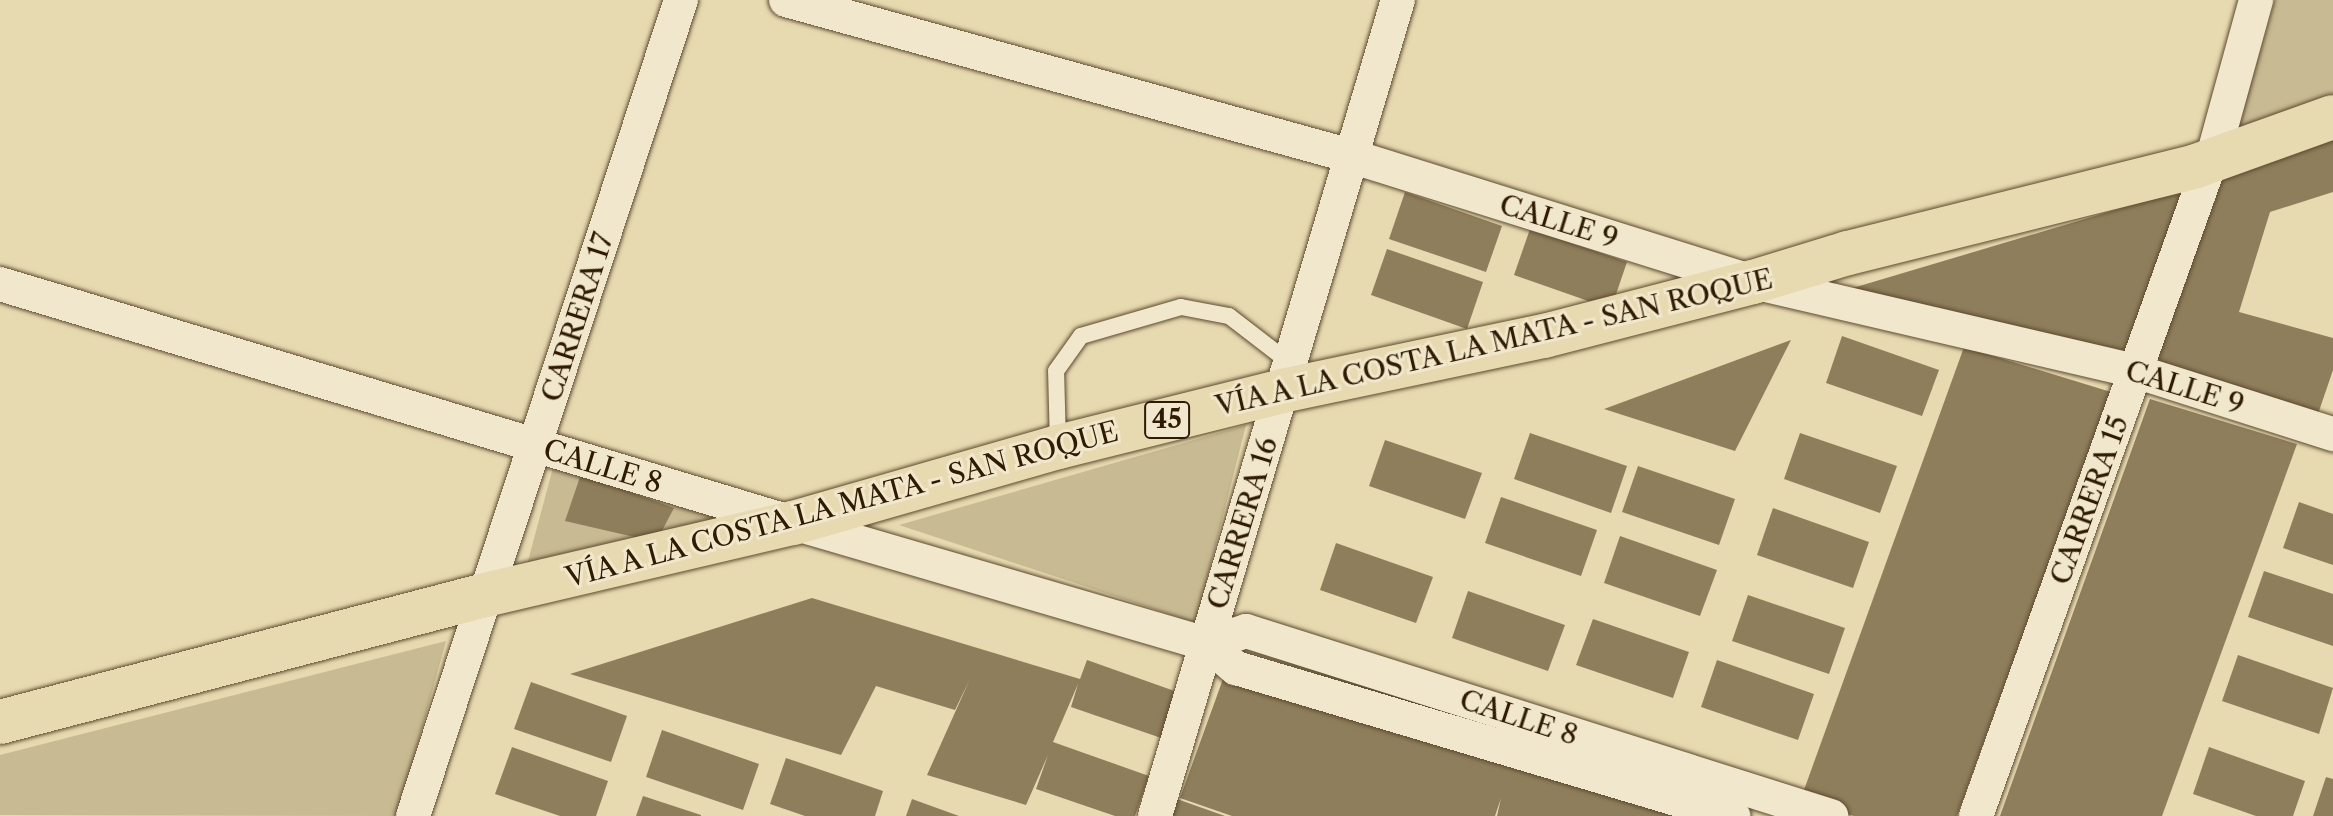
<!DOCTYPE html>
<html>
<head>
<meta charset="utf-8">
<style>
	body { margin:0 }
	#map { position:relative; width:2333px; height:816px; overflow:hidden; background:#e8dab0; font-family:"Libre Caslon Text",serif }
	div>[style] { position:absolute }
	.green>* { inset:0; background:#c8ba92 }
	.building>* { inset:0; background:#8f7e5c }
	.roads { filter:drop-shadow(0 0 2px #5c4b2e) drop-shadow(0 0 2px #5c4b2e) }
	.service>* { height:16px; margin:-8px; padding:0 8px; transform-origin:8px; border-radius:8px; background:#f0e7cc }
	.minor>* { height:34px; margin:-17px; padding:0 17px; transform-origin:17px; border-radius:17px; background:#f0e7cc }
	.trunk>* { height:44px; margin:-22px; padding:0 22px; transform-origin:22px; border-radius:22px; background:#e8dab0 }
	span { translate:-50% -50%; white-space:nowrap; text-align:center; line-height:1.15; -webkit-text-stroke:6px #f0e7cc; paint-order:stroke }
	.shield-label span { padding:2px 6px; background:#f0e7cc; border:2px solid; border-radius:6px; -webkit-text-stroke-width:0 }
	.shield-label { font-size:26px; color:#2e1b02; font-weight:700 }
	.street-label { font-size:28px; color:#2e1b02 }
</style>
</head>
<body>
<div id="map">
	<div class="green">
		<div style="clip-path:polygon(2275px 0,2333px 0,2333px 105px,2235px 138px)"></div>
		<div style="clip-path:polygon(1246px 425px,1196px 623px,899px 525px)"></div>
		<div style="clip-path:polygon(555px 460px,739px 525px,524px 576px)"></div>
		<div style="clip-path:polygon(446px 641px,398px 816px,0 815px,0 755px)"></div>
	</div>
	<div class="building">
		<div style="clip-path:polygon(2333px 138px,2333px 192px,2270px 212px,2239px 312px,2333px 338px,2333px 370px,2318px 414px,2150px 364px,2219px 173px)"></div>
		<div style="clip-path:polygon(2192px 187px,2122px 366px,1846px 290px)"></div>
		<div style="clip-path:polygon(1405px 192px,1502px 226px,1486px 272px,1389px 239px)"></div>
		<div style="clip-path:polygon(1530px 229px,1627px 262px,1611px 309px,1514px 275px)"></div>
		<div style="clip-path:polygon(1387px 249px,1483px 282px,1467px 329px,1371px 295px)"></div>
		<div style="clip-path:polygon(1842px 336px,1939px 370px,1922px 416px,1826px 383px)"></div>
		<div style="clip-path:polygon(1791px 340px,1735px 451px,1604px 409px)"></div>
		<div style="clip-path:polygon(1964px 347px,2111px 392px,1957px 816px,1854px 816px,1800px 801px)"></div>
		<div style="clip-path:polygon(2150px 399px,2297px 444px,2162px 816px,2000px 816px)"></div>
		<div style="clip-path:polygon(1530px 433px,1627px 466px,1611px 513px,1514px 479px)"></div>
		<div style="clip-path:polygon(1800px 433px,1897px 466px,1880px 513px,1784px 479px)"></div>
		<div style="clip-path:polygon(1385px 440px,1482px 473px,1465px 519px,1369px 486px)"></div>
		<div style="clip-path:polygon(1638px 466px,1735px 499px,1719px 545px,1622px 512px)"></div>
		<div style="clip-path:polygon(581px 474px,674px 508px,656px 542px,565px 521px)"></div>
		<div style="clip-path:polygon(1501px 497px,1597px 530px,1581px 576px,1485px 543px)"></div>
		<div style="clip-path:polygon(2299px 502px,2333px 514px,2333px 565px,2283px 548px)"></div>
		<div style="clip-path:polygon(1773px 508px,1869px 542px,1853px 588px,1757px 555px)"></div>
		<div style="clip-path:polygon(1620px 536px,1717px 570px,1700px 616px,1604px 583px)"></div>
		<div style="clip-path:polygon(1336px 543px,1433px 577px,1416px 623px,1320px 590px)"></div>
		<div style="clip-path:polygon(2264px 571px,2333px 594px,2333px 646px,2248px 617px)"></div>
		<div style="clip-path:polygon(1468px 591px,1565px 625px,1548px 671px,1452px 638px)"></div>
		<div style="clip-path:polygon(1748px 595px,1845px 628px,1829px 674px,1732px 641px)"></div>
		<div style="clip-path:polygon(812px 598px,1080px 679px,1087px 660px,1183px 694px,1167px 740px,1071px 707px,1078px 684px,1053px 742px,1149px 776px,1135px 816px,1115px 816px,1036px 789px,1048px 755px,1026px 805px,927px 775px,970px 679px,955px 710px,876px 686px,841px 755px,570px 674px)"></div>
		<div style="clip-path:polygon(1593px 619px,1689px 652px,1673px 698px,1576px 665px)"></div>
		<div style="clip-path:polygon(2238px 655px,2333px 688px,2319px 734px,2222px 701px)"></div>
		<div style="clip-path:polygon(1717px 660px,1814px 694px,1798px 740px,1701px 707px)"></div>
		<div style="clip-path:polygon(1223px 679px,1706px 816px,1497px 816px,1501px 798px,1495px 816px,1232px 816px,1180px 798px)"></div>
		<div style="clip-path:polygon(531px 682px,627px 716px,611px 762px,514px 729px)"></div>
		<div style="clip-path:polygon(662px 730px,759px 764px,743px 810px,646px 777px)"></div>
		<div style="clip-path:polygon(512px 747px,608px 781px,596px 816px,560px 816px,495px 794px)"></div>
		<div style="clip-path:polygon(2209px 747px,2305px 781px,2293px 816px,2256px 816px,2193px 794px)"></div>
		<div style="clip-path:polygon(786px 758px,883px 791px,875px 816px,805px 816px,770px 804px)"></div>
		<div style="clip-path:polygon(2326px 777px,2333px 779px,2333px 816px,2313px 816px)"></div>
		<div style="clip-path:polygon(643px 796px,701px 815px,701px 816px,636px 816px)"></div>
		<div style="clip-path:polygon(912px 799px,959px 816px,906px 816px)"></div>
		<div style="clip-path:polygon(1177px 799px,1225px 816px,1172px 816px)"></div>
	</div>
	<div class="roads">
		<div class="service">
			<div style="left:1058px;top:445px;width:74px;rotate:-91.5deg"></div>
			<div style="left:1056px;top:371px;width:43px;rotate:-54.5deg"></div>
			<div style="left:1081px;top:336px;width:104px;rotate:-16.2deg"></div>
			<div style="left:1181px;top:307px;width:49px;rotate:10.6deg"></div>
			<div style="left:1229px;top:316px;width:77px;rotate:37.6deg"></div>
		</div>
		<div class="minor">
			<div style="left:786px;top:0;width:586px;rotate:15.44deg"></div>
			<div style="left:1351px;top:156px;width:421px;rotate:17.4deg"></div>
			<div style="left:1753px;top:282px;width:392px;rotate:13.1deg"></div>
			<div style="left:2135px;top:371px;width:208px;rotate:17.7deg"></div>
			<div style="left:0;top:284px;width:828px;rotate:16.77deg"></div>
			<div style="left:793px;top:523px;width:431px;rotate:16.3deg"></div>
			<div style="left:1207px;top:644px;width:38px;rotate:40deg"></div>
			<div style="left:1236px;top:668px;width:519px;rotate:16.58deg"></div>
			<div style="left:1207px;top:644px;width:41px;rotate:-18.4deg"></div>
			<div style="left:1246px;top:631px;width:614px;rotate:17.55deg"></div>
			<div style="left:413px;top:816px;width:859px;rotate:-71.82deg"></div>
			<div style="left:1155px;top:816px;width:851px;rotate:-73.42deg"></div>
			<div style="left:1976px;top:816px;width:709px;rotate:-70.29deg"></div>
			<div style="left:2215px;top:149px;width:155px;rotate:-74.6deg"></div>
		</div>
		<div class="trunk">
			<div style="left:0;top:722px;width:501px;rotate:-14.67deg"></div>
			<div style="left:485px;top:595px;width:316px;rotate:-13.2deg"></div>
			<div style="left:793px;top:523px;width:276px;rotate:-16deg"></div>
			<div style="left:1058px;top:447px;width:231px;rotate:-14deg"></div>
			<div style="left:1282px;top:391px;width:268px;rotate:-11.9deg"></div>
			<div style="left:1544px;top:336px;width:216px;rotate:-14.5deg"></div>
			<div style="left:1753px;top:282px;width:99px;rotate:-17deg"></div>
			<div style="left:1848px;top:253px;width:359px;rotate:-14deg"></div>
			<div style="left:2196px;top:166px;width:145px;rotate:-19.7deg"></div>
		</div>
	</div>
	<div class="shield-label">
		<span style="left:1167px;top:420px">45</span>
	</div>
	<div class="street-label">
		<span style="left:1559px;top:221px;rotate:17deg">CALLE 9</span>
		<span style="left:577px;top:317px;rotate:-72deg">CARRERA 17</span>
		<span style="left:1494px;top:342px;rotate:-13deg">VÍA A LA COSTA LA MATA - SAN ROQUE</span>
		<span style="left:2185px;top:387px;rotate:17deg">CALLE 9</span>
		<span style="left:603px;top:466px;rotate:17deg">CALLE 8</span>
		<span style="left:2089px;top:500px;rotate:-70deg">CARRERA 15</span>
		<span style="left:842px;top:504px;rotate:-15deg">VÍA A LA COSTA LA MATA - SAN ROQUE</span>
		<span style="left:1242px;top:523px;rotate:-73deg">CARRERA 16</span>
		<span style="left:1519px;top:717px;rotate:18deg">CALLE 8</span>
	</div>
</div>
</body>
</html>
